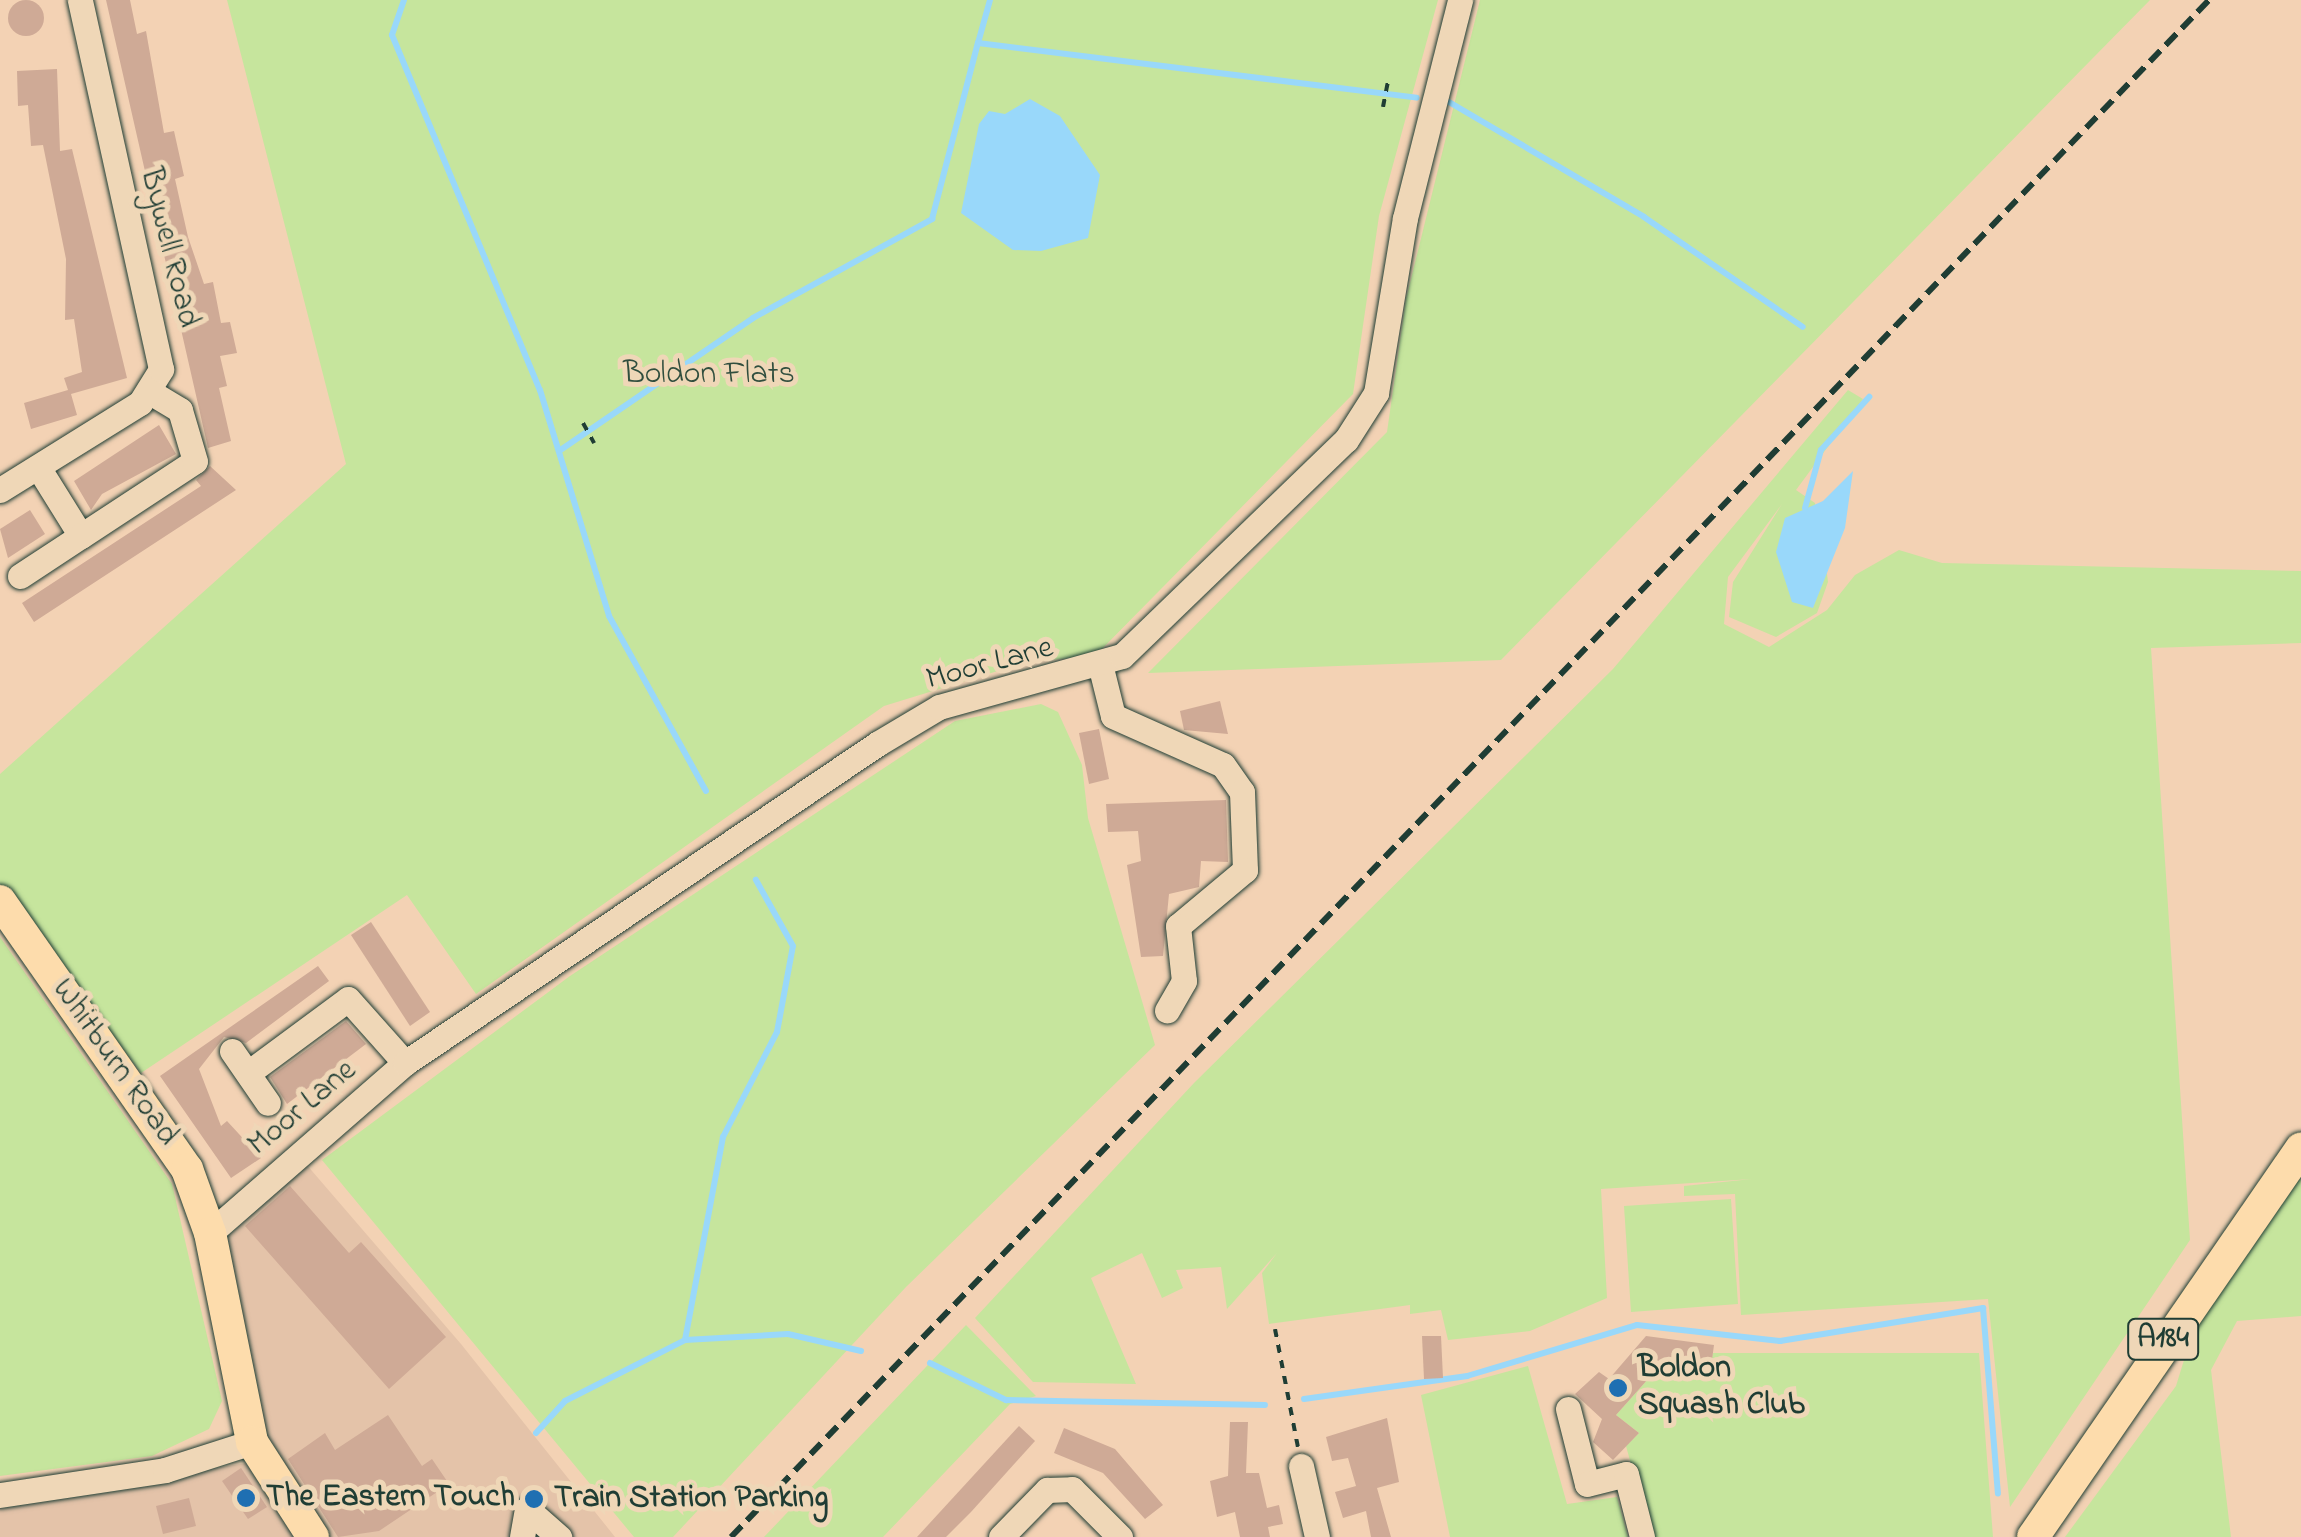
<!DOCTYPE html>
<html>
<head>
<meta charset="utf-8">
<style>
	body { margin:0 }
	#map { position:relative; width:2301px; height:1537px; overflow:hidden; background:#f3d2b4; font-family:"Indie Flower",sans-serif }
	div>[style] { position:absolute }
	.built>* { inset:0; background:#e4c3a9 }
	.green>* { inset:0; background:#c6e59d }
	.water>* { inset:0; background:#99d8fa }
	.stream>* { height:6px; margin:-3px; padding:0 3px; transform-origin:3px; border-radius:3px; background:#99d8fa }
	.building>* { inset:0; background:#cfaa96 }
	.round { border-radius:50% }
	.path>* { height:4px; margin-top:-2px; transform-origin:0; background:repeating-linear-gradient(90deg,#1f3d34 0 8px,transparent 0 16px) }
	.roads { filter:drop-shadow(0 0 2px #1f3d34) drop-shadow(0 0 2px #1f3d34) }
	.minor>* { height:25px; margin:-12.5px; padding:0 12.5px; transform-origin:12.5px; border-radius:12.5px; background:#efd7b7 }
	.major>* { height:32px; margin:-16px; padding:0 16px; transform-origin:16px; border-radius:16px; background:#fddcac }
	.rail>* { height:6px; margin-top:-3px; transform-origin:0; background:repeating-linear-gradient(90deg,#1f3d34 0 15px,transparent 0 23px) }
	.dots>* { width:28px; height:28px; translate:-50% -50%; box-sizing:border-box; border:5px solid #efd7b7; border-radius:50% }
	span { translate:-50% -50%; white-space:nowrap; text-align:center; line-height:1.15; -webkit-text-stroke:10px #efd7b7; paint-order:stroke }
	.shield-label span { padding:2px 8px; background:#efd7b7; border:2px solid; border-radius:8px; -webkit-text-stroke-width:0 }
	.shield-label { font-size:30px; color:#1f3d34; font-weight:700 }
	.street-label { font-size:32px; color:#1f3d34 }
	.park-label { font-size:32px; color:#304e3e }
	.poi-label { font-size:32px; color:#1f3d34; font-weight:700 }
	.left { translate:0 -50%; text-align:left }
</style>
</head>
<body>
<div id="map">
	<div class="built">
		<div style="clip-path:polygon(306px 1164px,461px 1344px,615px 1537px,0 1537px,0 1502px,247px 1463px,226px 1238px)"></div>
	</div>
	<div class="green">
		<div style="clip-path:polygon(227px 0,1438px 0,1379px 216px,1353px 394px,1095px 656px,1027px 662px,884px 706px,476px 994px,407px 895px,141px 1073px,0 884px,0 774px,346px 464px)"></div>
		<div style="clip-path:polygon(1480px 0,2150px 0,1501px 660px,1148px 673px,1387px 432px,1406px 299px)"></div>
		<div style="clip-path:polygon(1848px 390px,1863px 399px,1796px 490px,1815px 503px,1823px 542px,1828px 582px,1817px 613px,1776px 637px,1729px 617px,1733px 582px,1782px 504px,1728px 577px,1724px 624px,1769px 647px,1827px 610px,1855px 575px,1899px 550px,1942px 563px,2301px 571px,2301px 643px,2151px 648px,2190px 1240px,2010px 1507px,1988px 1299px,1741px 1315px,1735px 1194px,1684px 1196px,1684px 1186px,1752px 1179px,1601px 1189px,1607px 1298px,1530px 1331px,1448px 1340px,1441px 1310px,1410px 1314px,1410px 1305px,1269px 1324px,1262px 1273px,1277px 1253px,1227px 1309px,1221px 1267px,1176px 1270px,1183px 1288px,1162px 1298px,1142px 1253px,1091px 1278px,1136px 1384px,1033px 1382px,975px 1318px,1194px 1083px,1613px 669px)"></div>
		<div style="clip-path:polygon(1041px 704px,1058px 712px,1082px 765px,1088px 818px,1155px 1045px,906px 1287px,673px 1537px,634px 1537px,322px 1160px,570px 976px,955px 721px)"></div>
		<div style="clip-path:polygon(0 937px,172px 1184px,222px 1401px,209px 1429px,152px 1456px,0 1476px)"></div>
		<div style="clip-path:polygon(2301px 1175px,2301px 1316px,2237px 1321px,2211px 1370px,2231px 1537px,2065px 1537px,2176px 1386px,2192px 1334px)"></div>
		<div style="clip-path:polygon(1731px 1199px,1738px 1304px,1631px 1312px,1624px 1206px)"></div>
		<div style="clip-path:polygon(966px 1325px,1036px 1396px,1010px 1404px,883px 1537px,764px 1537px)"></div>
		<div style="clip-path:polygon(1713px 1353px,1979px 1353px,1993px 1537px,1651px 1537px,1626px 1446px,1639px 1433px,1616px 1415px,1665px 1360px,1710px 1367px)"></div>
		<div style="clip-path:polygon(1528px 1366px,1567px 1504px,1617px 1497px,1628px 1537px,1450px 1537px,1421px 1395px)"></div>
	</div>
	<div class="water">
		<div style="clip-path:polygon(1030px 99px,1060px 116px,1100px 175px,1088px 238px,1041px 251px,1013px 250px,961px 213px,979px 124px,989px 111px,1005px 114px)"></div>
		<div style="clip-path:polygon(1853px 471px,1845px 528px,1813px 608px,1792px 602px,1776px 552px,1785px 518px,1823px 501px)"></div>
	</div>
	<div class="stream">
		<div style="left:404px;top:0;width:37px;rotate:109deg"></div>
		<div style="left:392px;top:35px;width:385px;rotate:67.4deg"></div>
		<div style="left:540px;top:390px;width:236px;rotate:73deg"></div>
		<div style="left:609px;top:616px;width:200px;rotate:61deg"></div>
		<div style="left:978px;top:43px;width:45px;rotate:-74.4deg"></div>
		<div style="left:1449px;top:102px;width:226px;rotate:30.5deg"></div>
		<div style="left:1644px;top:217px;width:193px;rotate:34.7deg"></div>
		<div style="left:559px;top:451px;width:235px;rotate:-34.4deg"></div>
		<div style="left:753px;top:318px;width:205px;rotate:-28.9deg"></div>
		<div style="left:932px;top:219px;width:182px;rotate:-75.4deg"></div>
		<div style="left:978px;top:43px;width:442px;rotate:7.1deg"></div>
		<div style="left:1805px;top:508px;width:60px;rotate:-74.6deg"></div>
		<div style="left:1821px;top:450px;width:72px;rotate:-47.8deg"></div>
		<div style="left:685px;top:1340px;width:207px;rotate:-79.4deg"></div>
		<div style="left:723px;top:1137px;width:118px;rotate:-62.8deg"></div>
		<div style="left:777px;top:1032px;width:87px;rotate:-79.5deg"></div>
		<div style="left:793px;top:946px;width:76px;rotate:-119.3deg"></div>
		<div style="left:930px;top:1363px;width:85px;rotate:26deg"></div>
		<div style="left:1006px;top:1400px;width:259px;rotate:1.1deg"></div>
		<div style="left:1304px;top:1399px;width:165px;rotate:-8deg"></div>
		<div style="left:1467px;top:1376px;width:177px;rotate:-16.7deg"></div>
		<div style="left:1637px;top:1325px;width:144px;rotate:6.4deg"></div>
		<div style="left:1780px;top:1341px;width:206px;rotate:-9.2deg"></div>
		<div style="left:1983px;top:1308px;width:186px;rotate:85.4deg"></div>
		<div style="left:536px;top:1433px;width:43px;rotate:-47.8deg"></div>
		<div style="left:565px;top:1401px;width:135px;rotate:-26.9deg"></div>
		<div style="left:685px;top:1340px;width:103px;rotate:-3.3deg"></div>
		<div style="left:788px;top:1334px;width:75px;rotate:13.1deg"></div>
	</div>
	<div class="building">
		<div class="round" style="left:8px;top:0;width:36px;height:36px"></div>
		<div style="clip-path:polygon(106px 0,130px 0,137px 34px,146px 31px,164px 133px,174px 131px,184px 176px,175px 179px,188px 237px,204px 284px,213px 282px,221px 323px,230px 322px,237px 353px,220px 356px,227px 386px,219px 388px,231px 441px,208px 448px)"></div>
		<div style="clip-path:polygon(57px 69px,60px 151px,72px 149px,127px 378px,71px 394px,77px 415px,31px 429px,24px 403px,68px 390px,64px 378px,82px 372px,74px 319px,65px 320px,66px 259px,43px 145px,31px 146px,28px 105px,18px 106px,17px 71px)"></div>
		<div style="clip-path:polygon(159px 425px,176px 454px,102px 494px,91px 510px,74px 481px)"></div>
		<div style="clip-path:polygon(210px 466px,236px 490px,34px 622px,22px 603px,201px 486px,196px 480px)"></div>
		<div style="clip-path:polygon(30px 510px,45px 534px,8px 558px,0 529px)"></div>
		<div style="clip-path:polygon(1220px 701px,1228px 734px,1184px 730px,1180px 711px)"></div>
		<div style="clip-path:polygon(1099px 729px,1109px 779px,1089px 784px,1079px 733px)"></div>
		<div style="clip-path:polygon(1226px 800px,1228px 862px,1201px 861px,1199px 887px,1169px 894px,1163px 956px,1141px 957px,1127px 865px,1141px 861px,1138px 831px,1108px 832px,1106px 804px)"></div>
		<div style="clip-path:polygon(371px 922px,430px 1012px,410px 1026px,351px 935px)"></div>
		<div style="clip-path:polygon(318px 966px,329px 981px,246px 1043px,224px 1037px,199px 1069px,221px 1126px,227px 1121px,261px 1158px,231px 1178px,160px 1076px)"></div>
		<div style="clip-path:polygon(346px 1021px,366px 1044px,287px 1104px,270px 1077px)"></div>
		<div style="clip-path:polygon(290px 1186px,349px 1253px,361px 1242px,446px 1337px,389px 1389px,245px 1226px)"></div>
		<div style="clip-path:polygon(1422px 1336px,1441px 1336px,1443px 1378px,1424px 1379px)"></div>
		<div style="clip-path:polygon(1646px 1336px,1714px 1345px,1711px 1367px,1665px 1360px,1616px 1415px,1639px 1433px,1613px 1460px,1593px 1442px,1602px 1419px,1575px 1394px,1599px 1372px,1609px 1379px)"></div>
		<div style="clip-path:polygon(388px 1415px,422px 1466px,432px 1459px,449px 1484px,379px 1531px,338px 1537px,288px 1459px,325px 1433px,335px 1450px)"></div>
		<div style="clip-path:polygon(1387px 1418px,1399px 1482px,1377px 1488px,1391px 1537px,1371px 1537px,1366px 1511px,1343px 1518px,1335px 1492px,1356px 1486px,1348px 1458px,1332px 1461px,1326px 1437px)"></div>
		<div style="clip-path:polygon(1230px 1422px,1248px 1422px,1246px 1473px,1259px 1473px,1267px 1508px,1279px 1505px,1283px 1524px,1268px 1527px,1270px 1537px,1240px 1537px,1235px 1512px,1217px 1517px,1210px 1481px,1228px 1476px)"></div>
		<div style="clip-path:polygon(1019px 1426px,1035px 1441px,971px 1512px,946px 1537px,917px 1537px)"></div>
		<div style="clip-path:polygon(1064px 1428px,1115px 1449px,1163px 1505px,1145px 1519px,1103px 1473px,1054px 1453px)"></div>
		<div style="clip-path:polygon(241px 1468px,267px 1507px,248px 1519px,222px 1481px)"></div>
		<div style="clip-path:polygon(189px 1498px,196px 1526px,163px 1534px,156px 1506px)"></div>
	</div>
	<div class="path">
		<div style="left:1383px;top:107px;width:26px;rotate:-79deg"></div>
		<div style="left:583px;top:423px;width:23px;rotate:61deg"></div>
		<div style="left:1275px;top:1329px;width:120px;rotate:79deg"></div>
	</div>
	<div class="roads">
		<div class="minor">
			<div style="left:38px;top:467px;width:81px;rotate:58.1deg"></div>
			<div style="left:81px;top:536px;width:136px;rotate:-33.3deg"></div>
			<div style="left:195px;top:461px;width:53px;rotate:-106.4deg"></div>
			<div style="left:180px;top:410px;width:35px;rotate:-149deg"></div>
			<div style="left:0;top:490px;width:165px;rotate:-31.9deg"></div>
			<div style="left:140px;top:403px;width:40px;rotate:-58deg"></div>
			<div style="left:161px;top:369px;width:378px;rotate:-102.4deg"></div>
			<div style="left:20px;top:576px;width:73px;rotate:-33.3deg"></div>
			<div style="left:1101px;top:668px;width:49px;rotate:76deg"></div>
			<div style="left:1113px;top:716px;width:120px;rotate:24deg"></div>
			<div style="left:1223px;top:765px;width:33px;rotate:55deg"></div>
			<div style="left:1242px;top:792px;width:78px;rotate:87.8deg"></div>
			<div style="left:1245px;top:870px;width:87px;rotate:140.1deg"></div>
			<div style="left:1178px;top:926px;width:55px;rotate:83.8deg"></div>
			<div style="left:1184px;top:981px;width:34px;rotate:120deg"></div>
			<div style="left:232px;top:1051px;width:63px;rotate:55.3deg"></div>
			<div style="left:248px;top:1073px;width:124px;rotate:-36.5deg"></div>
			<div style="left:348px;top:999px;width:86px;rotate:48.3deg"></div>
			<div style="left:210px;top:1233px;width:259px;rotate:-41.1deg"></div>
			<div style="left:405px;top:1063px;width:570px;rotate:-34.05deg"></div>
			<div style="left:877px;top:744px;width:72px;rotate:-30.8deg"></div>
			<div style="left:939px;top:707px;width:190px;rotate:-15.6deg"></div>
			<div style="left:1122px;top:656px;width:311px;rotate:-44deg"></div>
			<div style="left:1346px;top:440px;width:56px;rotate:-57.4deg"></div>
			<div style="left:1376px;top:393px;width:177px;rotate:-80.6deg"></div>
			<div style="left:1405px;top:218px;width:225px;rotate:-75.8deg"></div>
			<div style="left:1568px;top:1409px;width:77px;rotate:75.8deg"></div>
			<div style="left:1587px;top:1484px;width:40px;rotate:-14.4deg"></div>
			<div style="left:1626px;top:1474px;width:65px;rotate:75.7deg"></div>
			<div style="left:1301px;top:1466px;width:73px;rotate:77.3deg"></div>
			<div style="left:0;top:1495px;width:167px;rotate:-8.6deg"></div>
			<div style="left:165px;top:1470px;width:91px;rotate:-17.8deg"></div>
			<div style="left:522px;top:1537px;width:28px;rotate:-80deg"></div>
			<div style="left:527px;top:1509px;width:43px;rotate:41.2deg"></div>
			<div style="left:1001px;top:1537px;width:66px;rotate:-45.6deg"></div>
			<div style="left:1047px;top:1490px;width:25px;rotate:-2deg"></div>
			<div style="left:1072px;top:1489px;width:68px;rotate:45deg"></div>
		</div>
		<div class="major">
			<div style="left:0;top:901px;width:327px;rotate:55.1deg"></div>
			<div style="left:187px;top:1169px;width:68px;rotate:70.2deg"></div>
			<div style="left:210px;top:1233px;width:213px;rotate:78.6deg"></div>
			<div style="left:252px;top:1442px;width:113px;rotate:57.3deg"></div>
			<div style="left:2033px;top:1537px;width:472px;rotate:-55.4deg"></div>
		</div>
	</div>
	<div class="rail">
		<div style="left:731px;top:1537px;width:2132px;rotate:-46.12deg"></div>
	</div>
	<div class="dots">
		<div style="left:1618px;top:1388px;background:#1f6fb2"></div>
		<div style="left:246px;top:1498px;background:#1f6fb2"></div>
		<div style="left:534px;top:1499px;background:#1f6fb2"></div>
	</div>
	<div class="shield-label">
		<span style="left:2163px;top:1339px">A184</span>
	</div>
	<div class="street-label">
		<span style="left:168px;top:248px;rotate:76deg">Bywell Road</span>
		<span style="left:990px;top:665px;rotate:-15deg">Moor Lane</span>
		<span style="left:114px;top:1063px;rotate:55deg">Whitburn Road</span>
		<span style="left:303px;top:1109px;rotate:-40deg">Moor Lane</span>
	</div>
	<div class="park-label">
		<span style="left:709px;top:375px">Boldon Flats</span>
	</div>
	<div class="poi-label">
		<span class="left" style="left:1638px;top:1388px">Boldon<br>Squash Club</span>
		<span class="left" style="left:266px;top:1498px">The Eastern Touch</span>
		<span class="left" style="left:554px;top:1499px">Train Station Parking</span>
	</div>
</div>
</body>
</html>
